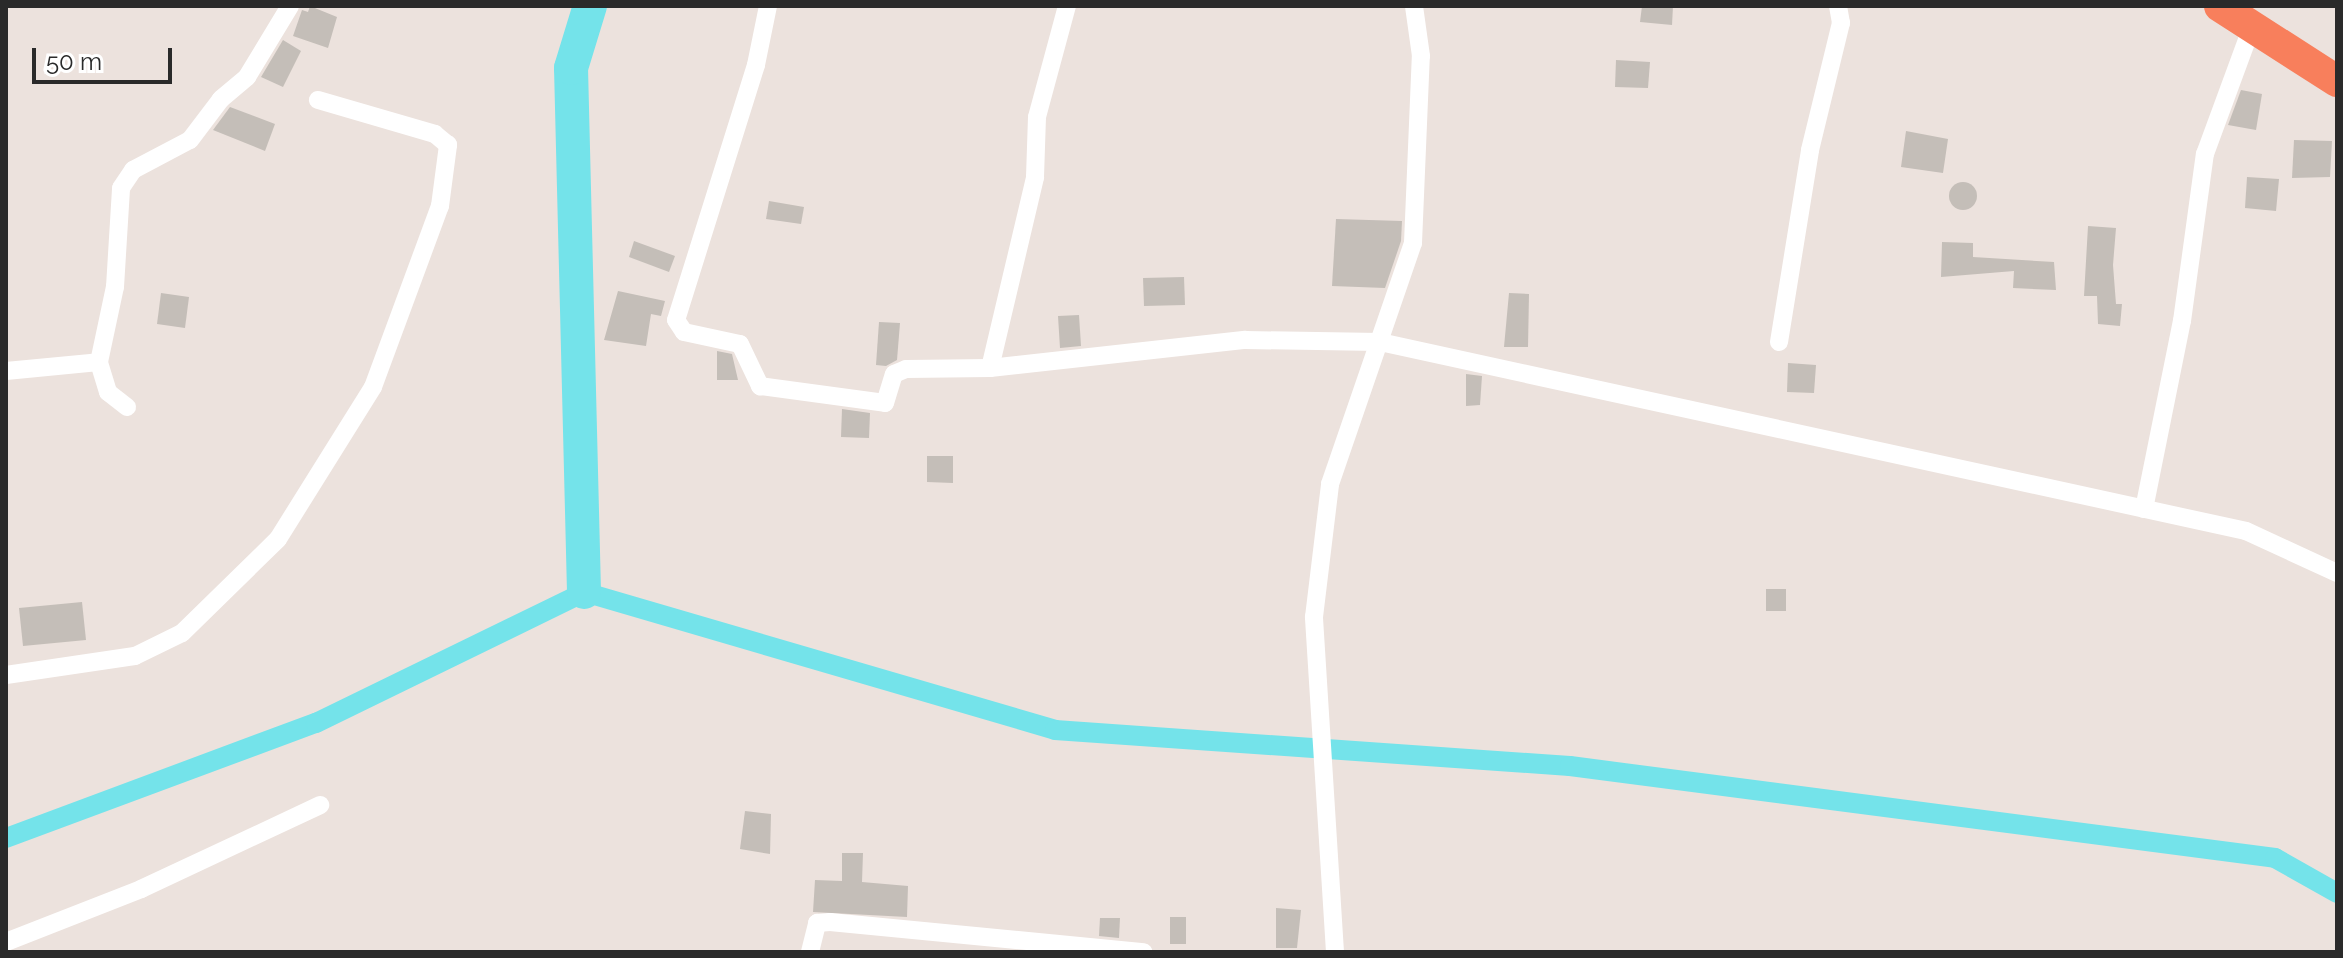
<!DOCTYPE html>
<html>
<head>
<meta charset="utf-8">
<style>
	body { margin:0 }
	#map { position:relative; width:2343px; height:958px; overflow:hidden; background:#ece2dd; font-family:Raleway,sans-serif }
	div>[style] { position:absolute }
	.canal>* { height:20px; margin:-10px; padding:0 10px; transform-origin:10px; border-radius:10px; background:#74e3ea }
	.river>* { height:34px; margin:-17px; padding:0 17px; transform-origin:17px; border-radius:17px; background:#74e3ea }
	.building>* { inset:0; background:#c4beb8 }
	.round { border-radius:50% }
	.street>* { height:18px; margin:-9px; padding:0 9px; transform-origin:9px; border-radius:9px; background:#fff }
	.highway>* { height:32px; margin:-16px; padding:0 16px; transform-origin:16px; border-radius:16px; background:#f87f5c }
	span { translate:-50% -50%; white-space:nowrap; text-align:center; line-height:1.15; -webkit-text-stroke:8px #fff; paint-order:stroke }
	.frame { position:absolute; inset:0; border:8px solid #2a2a2a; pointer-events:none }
	.scale { position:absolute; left:32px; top:48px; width:140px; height:36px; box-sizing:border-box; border:4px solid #2a2a2a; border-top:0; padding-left:10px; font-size:24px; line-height:28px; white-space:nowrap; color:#2a2a2a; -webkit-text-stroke:6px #fff; paint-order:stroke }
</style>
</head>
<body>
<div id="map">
	<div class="canal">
		<div style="left:6px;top:838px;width:331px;rotate:-20.4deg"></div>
		<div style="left:316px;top:723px;width:298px;rotate:-26deg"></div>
		<div style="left:584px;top:592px;width:491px;rotate:16.3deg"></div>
		<div style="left:1055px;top:730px;width:516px;rotate:4deg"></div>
		<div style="left:1570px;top:766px;width:711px;rotate:7.43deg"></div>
		<div style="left:2275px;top:858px;width:71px;rotate:29.4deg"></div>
	</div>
	<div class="river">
		<div style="left:584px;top:592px;width:524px;rotate:-91.42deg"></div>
		<div style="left:571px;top:68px;width:65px;rotate:-73deg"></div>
	</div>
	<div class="building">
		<div style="clip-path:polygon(310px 6px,337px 17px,328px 48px,293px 36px,302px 10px,308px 12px)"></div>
		<div style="clip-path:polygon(1642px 6px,1673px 6px,1672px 25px,1640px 22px)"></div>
		<div style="clip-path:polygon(283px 40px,301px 51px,283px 87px,261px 77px)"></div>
		<div style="clip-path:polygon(1616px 60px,1650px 62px,1648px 88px,1615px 87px)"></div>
		<div style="clip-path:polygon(2241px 90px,2262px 94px,2256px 130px,2228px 125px)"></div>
		<div style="clip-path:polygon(230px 107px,275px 124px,265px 151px,213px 130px)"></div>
		<div style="clip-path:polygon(1906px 131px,1948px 139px,1943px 173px,1901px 167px)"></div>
		<div style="clip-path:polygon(2294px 140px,2332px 141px,2330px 177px,2292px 178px)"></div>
		<div style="clip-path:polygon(2247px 177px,2279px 179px,2276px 211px,2245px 208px)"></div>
		<div class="round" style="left:1949px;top:182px;width:28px;height:28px"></div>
		<div style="clip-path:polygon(769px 201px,804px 207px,801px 224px,766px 219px)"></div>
		<div style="clip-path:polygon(1336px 219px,1402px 221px,1401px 241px,1385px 288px,1332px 286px)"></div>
		<div style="clip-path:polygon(2088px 226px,2116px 228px,2113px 265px,2116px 304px,2122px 304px,2120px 326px,2098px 324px,2097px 296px,2084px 296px)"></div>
		<div style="clip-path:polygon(634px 241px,675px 256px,669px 272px,629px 257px)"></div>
		<div style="clip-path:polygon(1942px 242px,1973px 243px,1973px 257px,2054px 262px,2056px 290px,2013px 288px,2014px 271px,1941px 277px)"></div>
		<div style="clip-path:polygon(1184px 277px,1185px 305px,1144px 306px,1143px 278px)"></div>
		<div style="clip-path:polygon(618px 291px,665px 301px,661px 316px,651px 314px,646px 346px,604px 340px)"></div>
		<div style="clip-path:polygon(161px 293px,189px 297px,185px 328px,157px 324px)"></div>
		<div style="clip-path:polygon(1509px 293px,1529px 294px,1528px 347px,1504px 347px)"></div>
		<div style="clip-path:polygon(1079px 315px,1081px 346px,1060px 348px,1058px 316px)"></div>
		<div style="clip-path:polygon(879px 322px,900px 323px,897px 360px,886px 366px,876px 365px)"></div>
		<div style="clip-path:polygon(717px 351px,732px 354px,738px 380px,717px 380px)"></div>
		<div style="clip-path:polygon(1788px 363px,1816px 365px,1814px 393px,1787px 392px)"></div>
		<div style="clip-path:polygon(1466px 374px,1482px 376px,1480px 405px,1466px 406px)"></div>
		<div style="clip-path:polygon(842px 409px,870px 413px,869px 438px,841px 437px)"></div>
		<div style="clip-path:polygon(927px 456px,953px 456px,953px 483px,927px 482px)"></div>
		<div style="clip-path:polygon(1766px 589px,1786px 589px,1786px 611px,1766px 611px)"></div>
		<div style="clip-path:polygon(82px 602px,86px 640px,23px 646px,19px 608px)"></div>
		<div style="clip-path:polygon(745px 811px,771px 814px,770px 854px,740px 849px)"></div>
		<div style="clip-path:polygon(842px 853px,863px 853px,862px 882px,908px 886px,907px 917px,813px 912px,815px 880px,842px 881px)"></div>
		<div style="clip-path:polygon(1276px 908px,1301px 910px,1297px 948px,1276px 948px)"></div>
		<div style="clip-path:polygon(1170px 917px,1186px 917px,1186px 944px,1170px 944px)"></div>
		<div style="clip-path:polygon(1100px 918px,1120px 918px,1119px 938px,1099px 936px)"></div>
	</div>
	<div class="street">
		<div style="left:768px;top:6px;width:60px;rotate:101.5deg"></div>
		<div style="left:756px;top:65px;width:267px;rotate:107.4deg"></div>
		<div style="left:676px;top:320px;width:14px;rotate:56deg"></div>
		<div style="left:684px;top:332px;width:57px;rotate:12.1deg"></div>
		<div style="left:740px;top:344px;width:47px;rotate:64.5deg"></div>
		<div style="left:760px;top:386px;width:126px;rotate:7.7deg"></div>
		<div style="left:885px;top:403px;width:30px;rotate:-73deg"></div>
		<div style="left:894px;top:374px;width:13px;rotate:-23deg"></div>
		<div style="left:906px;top:369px;width:84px;rotate:-0.7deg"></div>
		<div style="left:990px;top:368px;width:257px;rotate:-6.3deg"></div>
		<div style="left:1245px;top:340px;width:135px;rotate:0.8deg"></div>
		<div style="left:1380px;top:342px;width:886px;rotate:12.31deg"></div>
		<div style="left:2246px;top:531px;width:100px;rotate:24.8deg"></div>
		<div style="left:1779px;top:342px;width:194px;rotate:-80.8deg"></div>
		<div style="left:1810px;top:150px;width:131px;rotate:-76.3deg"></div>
		<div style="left:1841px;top:23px;width:17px;rotate:-100deg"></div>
		<div style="left:990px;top:368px;width:196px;rotate:-76.7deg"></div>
		<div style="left:1035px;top:177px;width:60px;rotate:-88.1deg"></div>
		<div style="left:1037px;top:117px;width:115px;rotate:-74.9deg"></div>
		<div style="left:6px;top:371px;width:93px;rotate:-5.5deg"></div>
		<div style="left:127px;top:407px;width:24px;rotate:-142deg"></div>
		<div style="left:108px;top:392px;width:31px;rotate:-107deg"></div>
		<div style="left:99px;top:362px;width:77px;rotate:-78deg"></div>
		<div style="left:115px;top:287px;width:99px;rotate:-86.5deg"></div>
		<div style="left:121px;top:188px;width:22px;rotate:-56deg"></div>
		<div style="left:133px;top:170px;width:64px;rotate:-27.8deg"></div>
		<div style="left:190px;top:140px;width:51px;rotate:-52.9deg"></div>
		<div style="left:221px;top:99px;width:34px;rotate:-40deg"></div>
		<div style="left:247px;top:77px;width:83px;rotate:-58.8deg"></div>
		<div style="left:2144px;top:509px;width:192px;rotate:-78.6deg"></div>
		<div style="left:2182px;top:321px;width:169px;rotate:-82.2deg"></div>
		<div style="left:2205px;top:154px;width:136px;rotate:-69.8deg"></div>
		<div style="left:6px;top:675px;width:130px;rotate:-8.4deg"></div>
		<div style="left:135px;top:656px;width:52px;rotate:-26.1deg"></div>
		<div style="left:182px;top:633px;width:134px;rotate:-44.4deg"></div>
		<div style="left:278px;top:539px;width:179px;rotate:-58deg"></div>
		<div style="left:373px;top:387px;width:193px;rotate:-69.7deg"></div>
		<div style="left:440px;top:206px;width:62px;rotate:-82.5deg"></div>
		<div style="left:448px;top:145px;width:17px;rotate:-140deg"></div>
		<div style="left:435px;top:134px;width:122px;rotate:-163.8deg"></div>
		<div style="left:6px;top:942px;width:145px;rotate:-21.4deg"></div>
		<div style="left:141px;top:889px;width:198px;rotate:-25.1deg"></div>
		<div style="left:810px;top:952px;width:30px;rotate:-76deg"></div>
		<div style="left:817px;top:923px;width:13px;rotate:-4deg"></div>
		<div style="left:830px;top:922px;width:315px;rotate:5.5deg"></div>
		<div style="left:1335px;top:952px;width:336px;rotate:-93.6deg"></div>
		<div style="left:1314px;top:617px;width:134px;rotate:-83.1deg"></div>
		<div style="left:1330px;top:484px;width:255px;rotate:-71deg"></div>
		<div style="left:1413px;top:243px;width:187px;rotate:-87.6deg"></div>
		<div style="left:1421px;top:56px;width:50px;rotate:-98deg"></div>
	</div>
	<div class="highway">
		<div style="left:2220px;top:6px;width:139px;rotate:32.7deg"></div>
	</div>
	<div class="frame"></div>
	<div class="scale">50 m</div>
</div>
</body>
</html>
